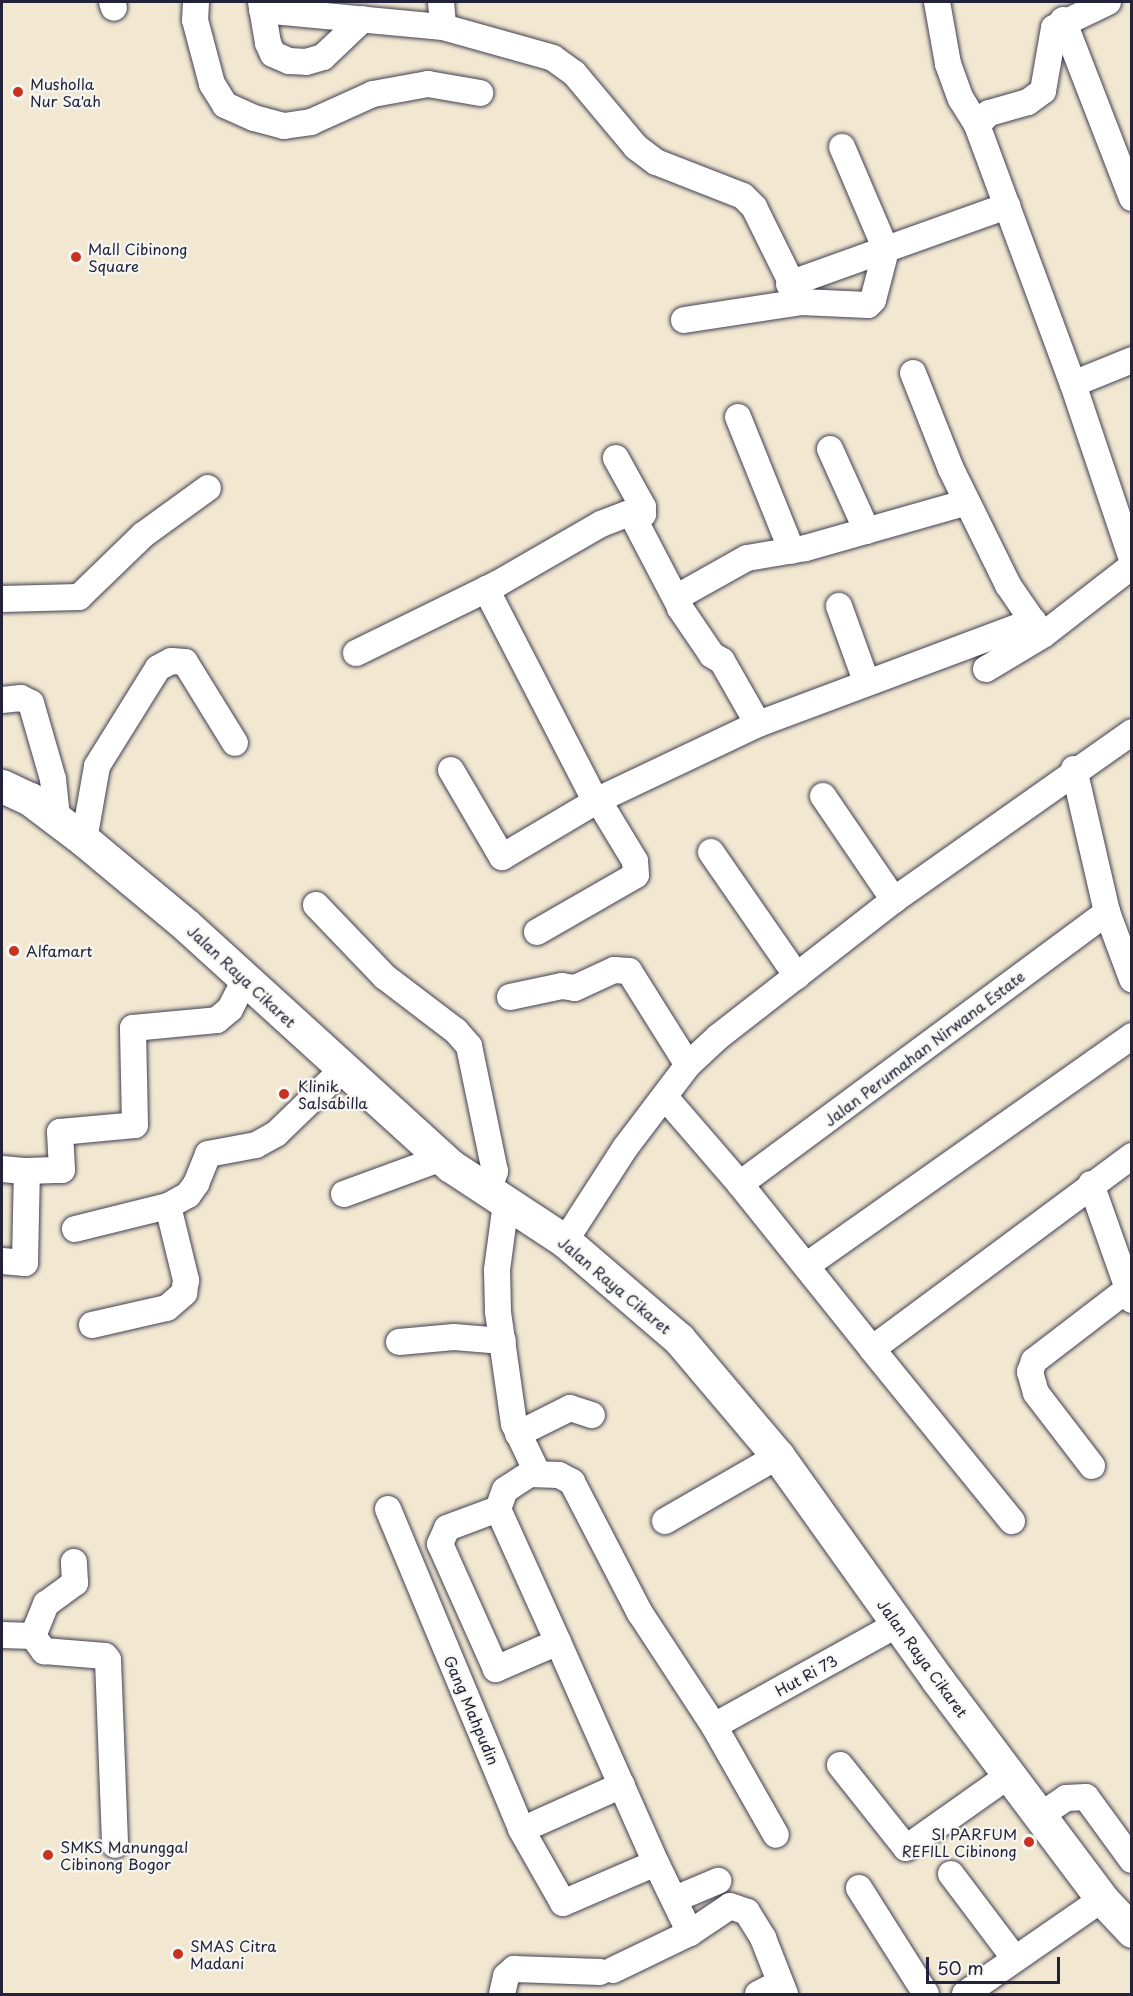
<!DOCTYPE html>
<html>
<head>
<meta charset="utf-8">
<style>
	body { margin:0 }
	#map { position:relative; width:1133px; height:1996px; overflow:hidden; background:#f2e8d2; font-family:"Playpen Sans",sans-serif }
	div>[style] { position:absolute }
	.roads { filter:drop-shadow(0 0 2px #414052) drop-shadow(0 0 2px #414052) }
	.minor>* { height:26px; margin:-13px; padding:0 13px; transform-origin:13px; border-radius:13px; background:#fff }
	.major>* { height:33px; margin:-16.5px; padding:0 16.5px; transform-origin:16.5px; border-radius:16.5px; background:#fff }
	.dots>* { width:16px; height:16px; translate:-50% -50%; box-sizing:border-box; border:3px solid #f6f6f2; border-radius:50% }
	span { translate:-50% -50%; white-space:nowrap; text-align:center; line-height:1.15; -webkit-text-stroke:4.5px #f6f6f2; paint-order:stroke }
	.poi-label { font-size:15px; color:#22223b }
	.left { translate:0 -50%; text-align:left }
	.right { translate:-100% -50%; text-align:right }
	.street-label { font-size:15px; color:#22223b }
	.frame { position:absolute; inset:0; border:3px solid #22223b; pointer-events:none }
	.scale { position:absolute; left:926px; top:1957px; width:134px; height:27px; box-sizing:border-box; border:3px solid #22223b; border-top:0; padding-left:8px; font-size:18px; line-height:21px; white-space:nowrap; color:#22223b; -webkit-text-stroke:4px #f6f6f2; paint-order:stroke }
</style>
</head>
<body>
<div id="map">
	<div class="roads">
		<div class="minor">
			<div style="left:112px;top:2px;width:6px;rotate:72deg"></div>
			<div style="left:196px;top:2px;width:18px;rotate:93deg"></div>
			<div style="left:195px;top:20px;width:66px;rotate:75.1deg"></div>
			<div style="left:212px;top:84px;width:25px;rotate:58deg"></div>
			<div style="left:225px;top:105px;width:32px;rotate:24deg"></div>
			<div style="left:254px;top:118px;width:31px;rotate:15deg"></div>
			<div style="left:284px;top:126px;width:27px;rotate:-8deg"></div>
			<div style="left:311px;top:122px;width:68px;rotate:-24.3deg"></div>
			<div style="left:373px;top:94px;width:56px;rotate:-10.3deg"></div>
			<div style="left:428px;top:84px;width:53px;rotate:9.8deg"></div>
			<div style="left:261px;top:2px;width:42px;rotate:80.3deg"></div>
			<div style="left:268px;top:43px;width:12px;rotate:66deg"></div>
			<div style="left:273px;top:54px;width:17px;rotate:24deg"></div>
			<div style="left:289px;top:61px;width:17px;rotate:3deg"></div>
			<div style="left:306px;top:62px;width:18px;rotate:-16deg"></div>
			<div style="left:323px;top:57px;width:55px;rotate:-43.5deg"></div>
			<div style="left:441px;top:2px;width:25px;rotate:85deg"></div>
			<div style="left:937px;top:2px;width:63px;rotate:79.9deg"></div>
			<div style="left:948px;top:64px;width:37px;rotate:70deg"></div>
			<div style="left:961px;top:99px;width:31px;rotate:58deg"></div>
			<div style="left:1108px;top:2px;width:60px;rotate:154.3deg"></div>
			<div style="left:1054px;top:28px;width:64px;rotate:99.9deg"></div>
			<div style="left:1043px;top:91px;width:19px;rotate:144deg"></div>
			<div style="left:1028px;top:102px;width:41px;rotate:164.2deg"></div>
			<div style="left:989px;top:113px;width:17px;rotate:135deg"></div>
			<div style="left:977px;top:125px;width:276px;rotate:69.7deg"></div>
			<div style="left:1073px;top:384px;width:185px;rotate:71.4deg"></div>
			<div style="left:262px;top:10px;width:182px;rotate:5.4deg"></div>
			<div style="left:443px;top:27px;width:114px;rotate:15.7deg"></div>
			<div style="left:553px;top:58px;width:26px;rotate:36deg"></div>
			<div style="left:574px;top:73px;width:97px;rotate:50deg"></div>
			<div style="left:636px;top:147px;width:25px;rotate:37deg"></div>
			<div style="left:656px;top:162px;width:93px;rotate:21.3deg"></div>
			<div style="left:743px;top:196px;width:16px;rotate:45deg"></div>
			<div style="left:754px;top:207px;width:106px;rotate:63.7deg"></div>
			<div style="left:1063px;top:20px;width:191px;rotate:68.8deg"></div>
			<div style="left:789px;top:284px;width:232px;rotate:-19.7deg"></div>
			<div style="left:684px;top:320px;width:118px;rotate:-8.7deg"></div>
			<div style="left:801px;top:302px;width:67px;rotate:2.6deg"></div>
			<div style="left:868px;top:305px;width:7px;rotate:-45deg"></div>
			<div style="left:873px;top:300px;width:52px;rotate:-75.4deg"></div>
			<div style="left:886px;top:250px;width:112px;rotate:-113.1deg"></div>
			<div style="left:913px;top:373px;width:103px;rotate:68.4deg"></div>
			<div style="left:951px;top:469px;width:129px;rotate:63.8deg"></div>
			<div style="left:1008px;top:585px;width:58px;rotate:55.5deg"></div>
			<div style="left:1073px;top:384px;width:64px;rotate:-22.1deg"></div>
			<div style="left:738px;top:417px;width:144px;rotate:68.1deg"></div>
			<div style="left:830px;top:449px;width:90px;rotate:65.7deg"></div>
			<div style="left:633px;top:517px;width:97px;rotate:62.4deg"></div>
			<div style="left:486px;top:589px;width:240px;rotate:62.7deg"></div>
			<div style="left:2px;top:599px;width:77px;rotate:-1.5deg"></div>
			<div style="left:79px;top:597px;width:89px;rotate:-44.1deg"></div>
			<div style="left:143px;top:535px;width:80px;rotate:-35.9deg"></div>
			<div style="left:839px;top:606px;width:80px;rotate:70.2deg"></div>
			<div style="left:356px;top:653px;width:157px;rotate:-26.1deg"></div>
			<div style="left:497px;top:584px;width:120px;rotate:-30deg"></div>
			<div style="left:601px;top:524px;width:28px;rotate:-21deg"></div>
			<div style="left:627px;top:514px;width:11px;rotate:15deg"></div>
			<div style="left:638px;top:517px;width:6px;rotate:-31deg"></div>
			<div style="left:643px;top:514px;width:7px;rotate:-90deg"></div>
			<div style="left:643px;top:507px;width:56px;rotate:-118.9deg"></div>
			<div style="left:986px;top:669px;width:66px;rotate:-30.8deg"></div>
			<div style="left:1043px;top:635px;width:113px;rotate:-37.8deg"></div>
			<div style="left:2px;top:700px;width:19px;rotate:-6deg"></div>
			<div style="left:21px;top:698px;width:11px;rotate:27deg"></div>
			<div style="left:31px;top:703px;width:79px;rotate:73.9deg"></div>
			<div style="left:53px;top:779px;width:39px;rotate:84deg"></div>
			<div style="left:758px;top:724px;width:73px;rotate:-119.7deg"></div>
			<div style="left:722px;top:661px;width:12px;rotate:-149deg"></div>
			<div style="left:712px;top:655px;width:57px;rotate:-124.2deg"></div>
			<div style="left:680px;top:608px;width:12px;rotate:-95deg"></div>
			<div style="left:679px;top:596px;width:78px;rotate:-29.2deg"></div>
			<div style="left:747px;top:558px;width:60px;rotate:-9.6deg"></div>
			<div style="left:806px;top:548px;width:167px;rotate:-15.9deg"></div>
			<div style="left:1074px;top:769px;width:147px;rotate:77deg"></div>
			<div style="left:1107px;top:912px;width:72px;rotate:69.5deg"></div>
			<div style="left:451px;top:770px;width:101px;rotate:59.6deg"></div>
			<div style="left:502px;top:857px;width:112px;rotate:-30.7deg"></div>
			<div style="left:598px;top:800px;width:177px;rotate:-25.4deg"></div>
			<div style="left:758px;top:724px;width:294px;rotate:-20.5deg"></div>
			<div style="left:823px;top:796px;width:126px;rotate:55.7deg"></div>
			<div style="left:84px;top:840px;width:75px;rotate:-80deg"></div>
			<div style="left:97px;top:766px;width:115px;rotate:-58.1deg"></div>
			<div style="left:158px;top:668px;width:15px;rotate:-28deg"></div>
			<div style="left:171px;top:661px;width:14px;rotate:4deg"></div>
			<div style="left:185px;top:662px;width:95px;rotate:58.3deg"></div>
			<div style="left:711px;top:852px;width:151px;rotate:55.3deg"></div>
			<div style="left:316px;top:905px;width:100px;rotate:46.2deg"></div>
			<div style="left:385px;top:977px;width:89px;rotate:37.3deg"></div>
			<div style="left:456px;top:1031px;width:20px;rotate:49deg"></div>
			<div style="left:469px;top:1046px;width:128px;rotate:78.3deg"></div>
			<div style="left:495px;top:1171px;width:23px;rotate:108deg"></div>
			<div style="left:537px;top:932px;width:114px;rotate:-29.9deg"></div>
			<div style="left:636px;top:875px;width:14px;rotate:-94deg"></div>
			<div style="left:635px;top:861px;width:71px;rotate:-121.2deg"></div>
			<div style="left:510px;top:997px;width:53px;rotate:-11.9deg"></div>
			<div style="left:562px;top:986px;width:13px;rotate:9deg"></div>
			<div style="left:575px;top:988px;width:43px;rotate:-24.8deg"></div>
			<div style="left:614px;top:970px;width:15px;rotate:4deg"></div>
			<div style="left:629px;top:971px;width:111px;rotate:57.9deg"></div>
			<div style="left:665px;top:1097px;width:115px;rotate:49.2deg"></div>
			<div style="left:740px;top:1184px;width:211px;rotate:51.3deg"></div>
			<div style="left:872px;top:1349px;width:324px;rotate:-36.6deg"></div>
			<div style="left:2px;top:1169px;width:25px;rotate:5deg"></div>
			<div style="left:740px;top:1184px;width:457px;rotate:-36.5deg"></div>
			<div style="left:1091px;top:1184px;width:123px;rotate:70.5deg"></div>
			<div style="left:344px;top:1194px;width:104px;rotate:-20.2deg"></div>
			<div style="left:506px;top:1203px;width:68px;rotate:97.7deg"></div>
			<div style="left:497px;top:1270px;width:42px;rotate:88.6deg"></div>
			<div style="left:498px;top:1312px;width:113px;rotate:81.9deg"></div>
			<div style="left:514px;top:1424px;width:53px;rotate:64.4deg"></div>
			<div style="left:75px;top:1229px;width:96px;rotate:-13.9deg"></div>
			<div style="left:168px;top:1206px;width:23px;rotate:-29deg"></div>
			<div style="left:188px;top:1195px;width:14px;rotate:-54deg"></div>
			<div style="left:196px;top:1184px;width:32px;rotate:-68deg"></div>
			<div style="left:208px;top:1154px;width:49px;rotate:-10.6deg"></div>
			<div style="left:256px;top:1145px;width:23px;rotate:-29deg"></div>
			<div style="left:276px;top:1134px;width:95px;rotate:-44.1deg"></div>
			<div style="left:565px;top:1241px;width:111px;rotate:-57.2deg"></div>
			<div style="left:625px;top:1148px;width:104px;rotate:-52.8deg"></div>
			<div style="left:688px;top:1065px;width:41px;rotate:-43deg"></div>
			<div style="left:718px;top:1037px;width:223px;rotate:-37.9deg"></div>
			<div style="left:894px;top:900px;width:291px;rotate:-35.2deg"></div>
			<div style="left:2px;top:1261px;width:23px;rotate:5deg"></div>
			<div style="left:25px;top:1263px;width:92px;rotate:-88.8deg"></div>
			<div style="left:27px;top:1171px;width:35px;rotate:-2deg"></div>
			<div style="left:62px;top:1170px;width:38px;rotate:-93deg"></div>
			<div style="left:60px;top:1132px;width:75px;rotate:-5.3deg"></div>
			<div style="left:135px;top:1125px;width:97px;rotate:-91.2deg"></div>
			<div style="left:133px;top:1028px;width:84px;rotate:-5.4deg"></div>
			<div style="left:217px;top:1020px;width:17px;rotate:-40deg"></div>
			<div style="left:230px;top:1009px;width:33px;rotate:-63deg"></div>
			<div style="left:806px;top:1266px;width:399px;rotate:-35.2deg"></div>
			<div style="left:92px;top:1325px;width:77px;rotate:-12.8deg"></div>
			<div style="left:167px;top:1308px;width:23px;rotate:-41deg"></div>
			<div style="left:184px;top:1293px;width:13px;rotate:-81deg"></div>
			<div style="left:186px;top:1280px;width:76px;rotate:-103.7deg"></div>
			<div style="left:399px;top:1342px;width:55px;rotate:-5.2deg"></div>
			<div style="left:454px;top:1337px;width:49px;rotate:4.7deg"></div>
			<div style="left:872px;top:1349px;width:222px;rotate:50.9deg"></div>
			<div style="left:518px;top:1434px;width:58px;rotate:-26.6deg"></div>
			<div style="left:570px;top:1408px;width:23px;rotate:18deg"></div>
			<div style="left:1092px;top:1466px;width:92px;rotate:-127.5deg"></div>
			<div style="left:1036px;top:1393px;width:22px;rotate:-106deg"></div>
			<div style="left:1030px;top:1372px;width:12px;rotate:-70deg"></div>
			<div style="left:1034px;top:1361px;width:118px;rotate:-37.5deg"></div>
			<div style="left:388px;top:1509px;width:347px;rotate:67.4deg"></div>
			<div style="left:521px;top:1829px;width:85px;rotate:60.4deg"></div>
			<div style="left:563px;top:1903px;width:101px;rotate:-23.3deg"></div>
			<div style="left:498px;top:1509px;width:20px;rotate:-70deg"></div>
			<div style="left:505px;top:1490px;width:30px;rotate:-33deg"></div>
			<div style="left:530px;top:1474px;width:29px;rotate:2deg"></div>
			<div style="left:559px;top:1475px;width:15px;rotate:28deg"></div>
			<div style="left:572px;top:1482px;width:148px;rotate:62.6deg"></div>
			<div style="left:640px;top:1613px;width:135px;rotate:56.8deg"></div>
			<div style="left:714px;top:1726px;width:125px;rotate:60.4deg"></div>
			<div style="left:665px;top:1521px;width:130px;rotate:-29.9deg"></div>
			<div style="left:2px;top:1635px;width:31px;rotate:2deg"></div>
			<div style="left:33px;top:1636px;width:19px;rotate:54deg"></div>
			<div style="left:44px;top:1651px;width:61px;rotate:4.7deg"></div>
			<div style="left:105px;top:1656px;width:5px;rotate:53deg"></div>
			<div style="left:108px;top:1660px;width:185px;rotate:87.8deg"></div>
			<div style="left:33px;top:1636px;width:35px;rotate:-68deg"></div>
			<div style="left:46px;top:1604px;width:36px;rotate:-36deg"></div>
			<div style="left:75px;top:1583px;width:21px;rotate:-93deg"></div>
			<div style="left:558px;top:1642px;width:68px;rotate:156.5deg"></div>
			<div style="left:496px;top:1669px;width:137px;rotate:-114.1deg"></div>
			<div style="left:440px;top:1544px;width:17px;rotate:-66deg"></div>
			<div style="left:447px;top:1528px;width:54px;rotate:-20.4deg"></div>
			<div style="left:498px;top:1509px;width:146px;rotate:65.7deg"></div>
			<div style="left:558px;top:1642px;width:242px;rotate:66.1deg"></div>
			<div style="left:656px;top:1863px;width:78px;rotate:64.1deg"></div>
			<div style="left:690px;top:1933px;width:48px;rotate:-34deg"></div>
			<div style="left:730px;top:1906px;width:18px;rotate:19deg"></div>
			<div style="left:747px;top:1912px;width:31px;rotate:58deg"></div>
			<div style="left:763px;top:1938px;width:60px;rotate:68.6deg"></div>
			<div style="left:714px;top:1726px;width:210px;rotate:-29deg"></div>
			<div style="left:840px;top:1765px;width:106px;rotate:51.5deg"></div>
			<div style="left:906px;top:1848px;width:128px;rotate:-35.2deg"></div>
			<div style="left:1041px;top:1815px;width:30px;rotate:-34deg"></div>
			<div style="left:1066px;top:1798px;width:20px;rotate:-3deg"></div>
			<div style="left:1086px;top:1797px;width:78px;rotate:53.9deg"></div>
			<div style="left:537px;top:1823px;width:93px;rotate:-24.1deg"></div>
			<div style="left:951px;top:1874px;width:106px;rotate:53deg"></div>
			<div style="left:859px;top:1888px;width:125px;rotate:57.7deg"></div>
			<div style="left:675px;top:1899px;width:47px;rotate:-22.7deg"></div>
			<div style="left:613px;top:1970px;width:85px;rotate:-25.7deg"></div>
			<div style="left:502px;top:1994px;width:18px;rotate:-77deg"></div>
			<div style="left:506px;top:1976px;width:11px;rotate:-41deg"></div>
			<div style="left:514px;top:1969px;width:86px;rotate:2deg"></div>
			<div style="left:758px;top:1994px;width:25px;rotate:-27deg"></div>
			<div style="left:965px;top:1994px;width:167px;rotate:-34.7deg"></div>
		</div>
		<div class="major">
			<div style="left:2px;top:786px;width:31px;rotate:25deg"></div>
			<div style="left:30px;top:799px;width:68px;rotate:37.2deg"></div>
			<div style="left:84px;top:840px;width:133px;rotate:39.8deg"></div>
			<div style="left:186px;top:925px;width:358px;rotate:42.3deg"></div>
			<div style="left:451px;top:1166px;width:136px;rotate:33.3deg"></div>
			<div style="left:565px;top:1241px;width:150px;rotate:40.7deg"></div>
			<div style="left:679px;top:1339px;width:153px;rotate:49.8deg"></div>
			<div style="left:778px;top:1456px;width:274px;rotate:54.5deg"></div>
			<div style="left:937px;top:1679px;width:275px;rotate:53.1deg"></div>
			<div style="left:1102px;top:1899px;width:44px;rotate:46.8deg"></div>
		</div>
	</div>
	<div class="dots">
		<div style="left:18px;top:92px;background:#c8321e"></div>
		<div style="left:76px;top:257px;background:#c8321e"></div>
		<div style="left:14px;top:951px;background:#c8321e"></div>
		<div style="left:284px;top:1094px;background:#c8321e"></div>
		<div style="left:1029px;top:1842px;background:#c8321e"></div>
		<div style="left:48px;top:1855px;background:#c8321e"></div>
		<div style="left:178px;top:1954px;background:#c8321e"></div>
	</div>
	<div class="poi-label">
		<span class="left" style="left:30px;top:92px">Musholla<br>Nur Sa'ah</span>
		<span class="left" style="left:88px;top:257px">Mall Cibinong<br>Square</span>
		<span class="left" style="left:26px;top:951px">Alfamart</span>
		<span class="left" style="left:298px;top:1094px">Klinik<br>Salsabilla</span>
		<span class="right" style="left:1017px;top:1842px">SI PARFUM<br>REFILL Cibinong</span>
		<span class="left" style="left:60px;top:1855px">SMKS Manunggal<br>Cibinong Bogor</span>
		<span class="left" style="left:190px;top:1954px">SMAS Citra<br>Madani</span>
	</div>
	<div class="street-label">
		<span style="left:242px;top:976px;rotate:43deg">Jalan Raya Cikaret</span>
		<span style="left:924px;top:1048px;rotate:-37deg">Jalan Perumahan Nirwana Estate</span>
		<span style="left:615px;top:1285px;rotate:40deg">Jalan Raya Cikaret</span>
		<span style="left:923px;top:1658px;rotate:54deg">Jalan Raya Cikaret</span>
		<span style="left:806px;top:1675px;rotate:-29deg">Hut Ri 73</span>
		<span style="left:472px;top:1710px;rotate:67deg">Gang Mahpudin</span>
	</div>
	<div class="frame"></div>
	<div class="scale">50 m</div>
</div>
</body>
</html>
